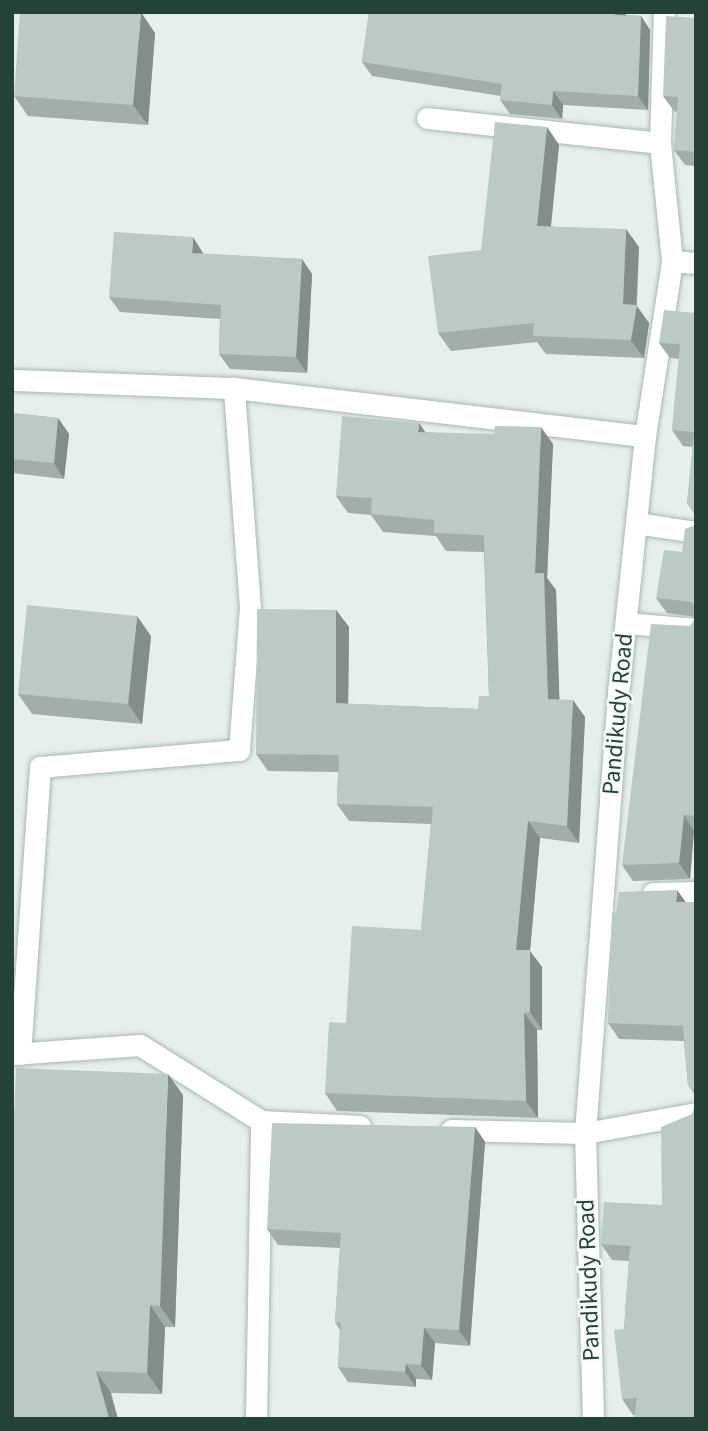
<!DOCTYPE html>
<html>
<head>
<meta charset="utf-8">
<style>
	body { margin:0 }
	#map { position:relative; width:708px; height:1431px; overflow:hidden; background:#e6efeb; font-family:"Source Sans 3",sans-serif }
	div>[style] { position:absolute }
	.roads { filter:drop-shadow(0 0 2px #a8b8b2) drop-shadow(0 0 2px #a8b8b2) }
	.minor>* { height:21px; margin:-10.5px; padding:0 10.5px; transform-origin:10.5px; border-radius:10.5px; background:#fff }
	.wall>* { inset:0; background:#a1aea9 }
	.shaded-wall>* { inset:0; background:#838d89 }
	.building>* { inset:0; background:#bbcac4 }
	span { translate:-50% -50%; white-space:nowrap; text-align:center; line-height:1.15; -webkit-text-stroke:5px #f7fbf9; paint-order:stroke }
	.street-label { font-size:24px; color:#24423a }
	.frame { position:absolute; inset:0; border:14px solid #24423a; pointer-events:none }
</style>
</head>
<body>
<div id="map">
	<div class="roads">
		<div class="minor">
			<div style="left:427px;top:118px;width:234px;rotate:6.1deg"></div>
			<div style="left:672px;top:261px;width:24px;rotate:5deg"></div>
			<div style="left:12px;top:380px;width:222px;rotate:2.1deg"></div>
			<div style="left:234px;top:388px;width:414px;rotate:6.7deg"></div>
			<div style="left:636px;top:523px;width:61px;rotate:8.5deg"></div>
			<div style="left:626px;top:623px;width:70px;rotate:4.9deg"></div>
			<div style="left:653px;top:893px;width:43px;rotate:-1.3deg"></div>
			<div style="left:12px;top:1054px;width:128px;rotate:-4deg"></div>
			<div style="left:140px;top:1045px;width:143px;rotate:32.1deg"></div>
			<div style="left:261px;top:1121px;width:99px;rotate:2.9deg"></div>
			<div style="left:20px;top:1054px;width:288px;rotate:-86deg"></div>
			<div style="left:40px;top:767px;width:200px;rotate:-4.9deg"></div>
			<div style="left:239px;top:750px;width:142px;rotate:-85.6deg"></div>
			<div style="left:250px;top:608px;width:221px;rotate:-94.2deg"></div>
			<div style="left:451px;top:1130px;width:134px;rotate:1.3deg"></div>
			<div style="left:585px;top:1133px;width:113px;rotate:-10.2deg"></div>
			<div style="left:256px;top:1419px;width:298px;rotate:-89deg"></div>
			<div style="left:593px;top:1419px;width:286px;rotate:-91.6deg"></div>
			<div style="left:585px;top:1133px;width:450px;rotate:-85.7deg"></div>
			<div style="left:619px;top:684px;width:249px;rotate:-84deg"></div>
			<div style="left:645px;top:436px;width:177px;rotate:-81.2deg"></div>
			<div style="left:672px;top:261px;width:119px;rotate:-95.8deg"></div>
			<div style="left:660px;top:143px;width:131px;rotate:-88.3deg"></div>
		</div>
	</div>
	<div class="wall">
		<div style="clip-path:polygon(369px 12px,626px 12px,626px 15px,641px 16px,650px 30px,648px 110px,563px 105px,562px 119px,510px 114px,500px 100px,501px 96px,372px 76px,362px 62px)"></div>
		<div style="clip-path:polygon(696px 14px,696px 166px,685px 165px,674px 150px,677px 112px,674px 111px,663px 96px)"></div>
		<div style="clip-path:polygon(155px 33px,148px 125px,28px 116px,14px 96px)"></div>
		<div style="clip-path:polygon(547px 127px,559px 145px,551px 226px,639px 247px,637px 305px,649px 323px,644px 358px,546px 354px,537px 342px,451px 351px,438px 333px,481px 250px)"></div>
		<div style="clip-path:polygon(203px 253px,203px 254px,302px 259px,312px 274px,307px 373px,230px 369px,219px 354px,220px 319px,120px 312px,109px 297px)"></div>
		<div style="clip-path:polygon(696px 313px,696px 516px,687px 503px,693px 447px,683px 446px,672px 430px,679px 359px,670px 358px,659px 343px)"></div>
		<div style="clip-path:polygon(12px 413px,58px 418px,69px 434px,64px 479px,12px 473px)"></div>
		<div style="clip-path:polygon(425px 432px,553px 444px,547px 578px,556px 590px,559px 699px,585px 717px,579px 843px,540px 838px,530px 951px,542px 967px,542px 1030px,537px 1030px,538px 1118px,337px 1111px,325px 1093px,346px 1023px,421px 930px,431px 824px,349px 821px,337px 804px,338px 772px,268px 771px,256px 754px,336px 610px,349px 627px,348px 704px,478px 709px,489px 696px,484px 552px,446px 551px,436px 536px,383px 532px,371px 515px,348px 513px,336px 496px)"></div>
		<div style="clip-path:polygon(696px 523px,696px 617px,667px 613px,656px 598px,682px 552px)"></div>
		<div style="clip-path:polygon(696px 618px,696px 831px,694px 831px,690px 879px,633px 881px,622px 865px,690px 626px)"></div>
		<div style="clip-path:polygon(151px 636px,142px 724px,32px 714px,18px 694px)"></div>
		<div style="clip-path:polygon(686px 902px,696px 902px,696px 1096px,688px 1085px,684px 1041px,619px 1039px,608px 1023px,616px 913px)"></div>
		<div style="clip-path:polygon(183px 1095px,175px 1327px,165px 1327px,162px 1394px,111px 1393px,12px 1419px)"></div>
		<div style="clip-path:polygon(692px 1114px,635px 1415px,633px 1415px,622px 1399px,624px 1329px,629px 1261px,612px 1260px,601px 1244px,662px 1205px)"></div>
		<div style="clip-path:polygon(475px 1127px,485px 1142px,470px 1346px,435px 1343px,432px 1380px,416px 1379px,416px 1387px,348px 1382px,338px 1367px,340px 1330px,335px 1322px,340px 1248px,278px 1245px,267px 1229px)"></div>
	</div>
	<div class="shaded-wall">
		<div style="clip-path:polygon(141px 12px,155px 33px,148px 125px,133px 105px)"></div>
		<div style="clip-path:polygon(616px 12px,626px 12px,625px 29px,615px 15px)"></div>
		<div style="clip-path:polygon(641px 16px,650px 30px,648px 110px,638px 96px)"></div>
		<div style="clip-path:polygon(553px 91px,563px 105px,562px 119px,552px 105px)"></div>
		<div style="clip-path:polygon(547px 127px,559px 145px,549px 244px,537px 226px)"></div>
		<div style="clip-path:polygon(626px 229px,639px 247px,636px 306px,649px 323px,644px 358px,631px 340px,623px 304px)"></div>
		<div style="clip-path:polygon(193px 237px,203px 253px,202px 268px,192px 253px)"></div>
		<div style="clip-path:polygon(302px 259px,312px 274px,307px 373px,296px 357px)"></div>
		<div style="clip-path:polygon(58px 418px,69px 434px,64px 479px,54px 463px)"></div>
		<div style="clip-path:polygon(419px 423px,431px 440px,418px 432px)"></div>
		<div style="clip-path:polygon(541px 427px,553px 444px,547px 578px,556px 590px,560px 716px,548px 699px,535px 573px)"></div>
		<div style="clip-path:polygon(336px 610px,349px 627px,348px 721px,336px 703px)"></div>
		<div style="clip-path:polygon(137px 616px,151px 636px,142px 724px,128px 704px)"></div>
		<div style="clip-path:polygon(573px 700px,585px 717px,579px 843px,567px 826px)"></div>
		<div style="clip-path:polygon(684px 815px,694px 831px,690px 879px,679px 863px)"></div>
		<div style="clip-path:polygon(528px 821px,540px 838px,530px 951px,542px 967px,542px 1030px,530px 1012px,516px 950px)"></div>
		<div style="clip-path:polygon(677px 890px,688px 905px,676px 902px)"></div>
		<div style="clip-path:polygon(524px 1013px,537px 1030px,538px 1118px,526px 1101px)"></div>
		<div style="clip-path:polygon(168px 1074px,183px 1095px,175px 1327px,160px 1306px)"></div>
		<div style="clip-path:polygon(475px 1127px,485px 1142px,470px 1346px,459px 1330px)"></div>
		<div style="clip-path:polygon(150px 1305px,165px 1327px,162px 1394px,147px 1373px)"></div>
		<div style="clip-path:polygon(424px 1328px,435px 1343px,432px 1380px,421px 1365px)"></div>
		<div style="clip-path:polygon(406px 1364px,416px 1379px,416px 1387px,405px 1372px)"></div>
		<div style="clip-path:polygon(96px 1371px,111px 1393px,118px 1419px,109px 1419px)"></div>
	</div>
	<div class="building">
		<div style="clip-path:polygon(20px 12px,141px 12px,133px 105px,14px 96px)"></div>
		<div style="clip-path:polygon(369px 12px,616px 12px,615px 15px,641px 16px,638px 96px,553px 91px,552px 105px,500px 100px,502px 84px,362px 62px)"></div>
		<div style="clip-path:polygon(696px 14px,696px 152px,674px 150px,678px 97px,663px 96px,666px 16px,695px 18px)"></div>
		<div style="clip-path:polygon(495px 122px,547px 127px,537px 226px,626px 229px,623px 304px,637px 305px,631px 340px,533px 336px,534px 323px,438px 333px,428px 256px,481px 250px)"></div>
		<div style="clip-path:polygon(114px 232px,193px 237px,192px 253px,302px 259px,296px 357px,219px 354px,221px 305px,109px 297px)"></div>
		<div style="clip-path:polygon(664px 310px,696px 313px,696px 515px,687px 503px,694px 432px,672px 430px,680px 344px,659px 343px)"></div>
		<div style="clip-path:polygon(12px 413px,58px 418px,54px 463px,12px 459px)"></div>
		<div style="clip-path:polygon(342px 416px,419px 423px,418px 432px,494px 434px,495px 426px,541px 427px,535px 573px,544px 573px,548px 699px,573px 700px,567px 826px,528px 821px,516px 950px,530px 950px,530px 1012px,524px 1013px,526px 1101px,325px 1093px,329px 1022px,346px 1023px,352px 926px,421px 930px,433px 807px,337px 804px,339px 755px,256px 754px,257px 609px,336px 610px,336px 703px,478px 709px,479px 696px,489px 696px,484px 535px,434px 533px,434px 520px,371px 514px,372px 498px,336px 496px)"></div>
		<div style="clip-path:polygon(696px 523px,696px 610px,692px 602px,656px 598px,664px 550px,682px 552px,685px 529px,695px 525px)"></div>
		<div style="clip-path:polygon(27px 605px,137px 616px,128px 704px,18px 694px)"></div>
		<div style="clip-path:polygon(696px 618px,696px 816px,684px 815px,679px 863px,622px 865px,651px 624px,690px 626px)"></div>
		<div style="clip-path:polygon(677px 890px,676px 902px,696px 902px,696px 1093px,688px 1085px,683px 1026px,608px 1023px,612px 912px,616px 913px,619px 892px)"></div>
		<div style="clip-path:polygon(16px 1068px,168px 1074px,160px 1306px,150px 1305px,147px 1373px,96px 1371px,109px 1419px,12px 1419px,12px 1168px)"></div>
		<div style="clip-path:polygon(696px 1102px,696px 1419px,634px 1419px,637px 1398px,622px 1399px,614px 1330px,624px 1329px,630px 1246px,601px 1244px,604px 1202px,662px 1205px,661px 1127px,692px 1114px)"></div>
		<div style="clip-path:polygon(272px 1123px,475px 1127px,459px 1330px,424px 1328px,421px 1365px,406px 1364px,405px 1372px,338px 1367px,341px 1323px,335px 1322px,341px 1233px,267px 1229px)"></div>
	</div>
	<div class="street-label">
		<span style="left:618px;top:714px;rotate:-85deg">Pandikudy Road</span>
		<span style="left:589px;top:1280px;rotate:-92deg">Pandikudy Road</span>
	</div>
	<div class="frame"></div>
</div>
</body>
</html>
